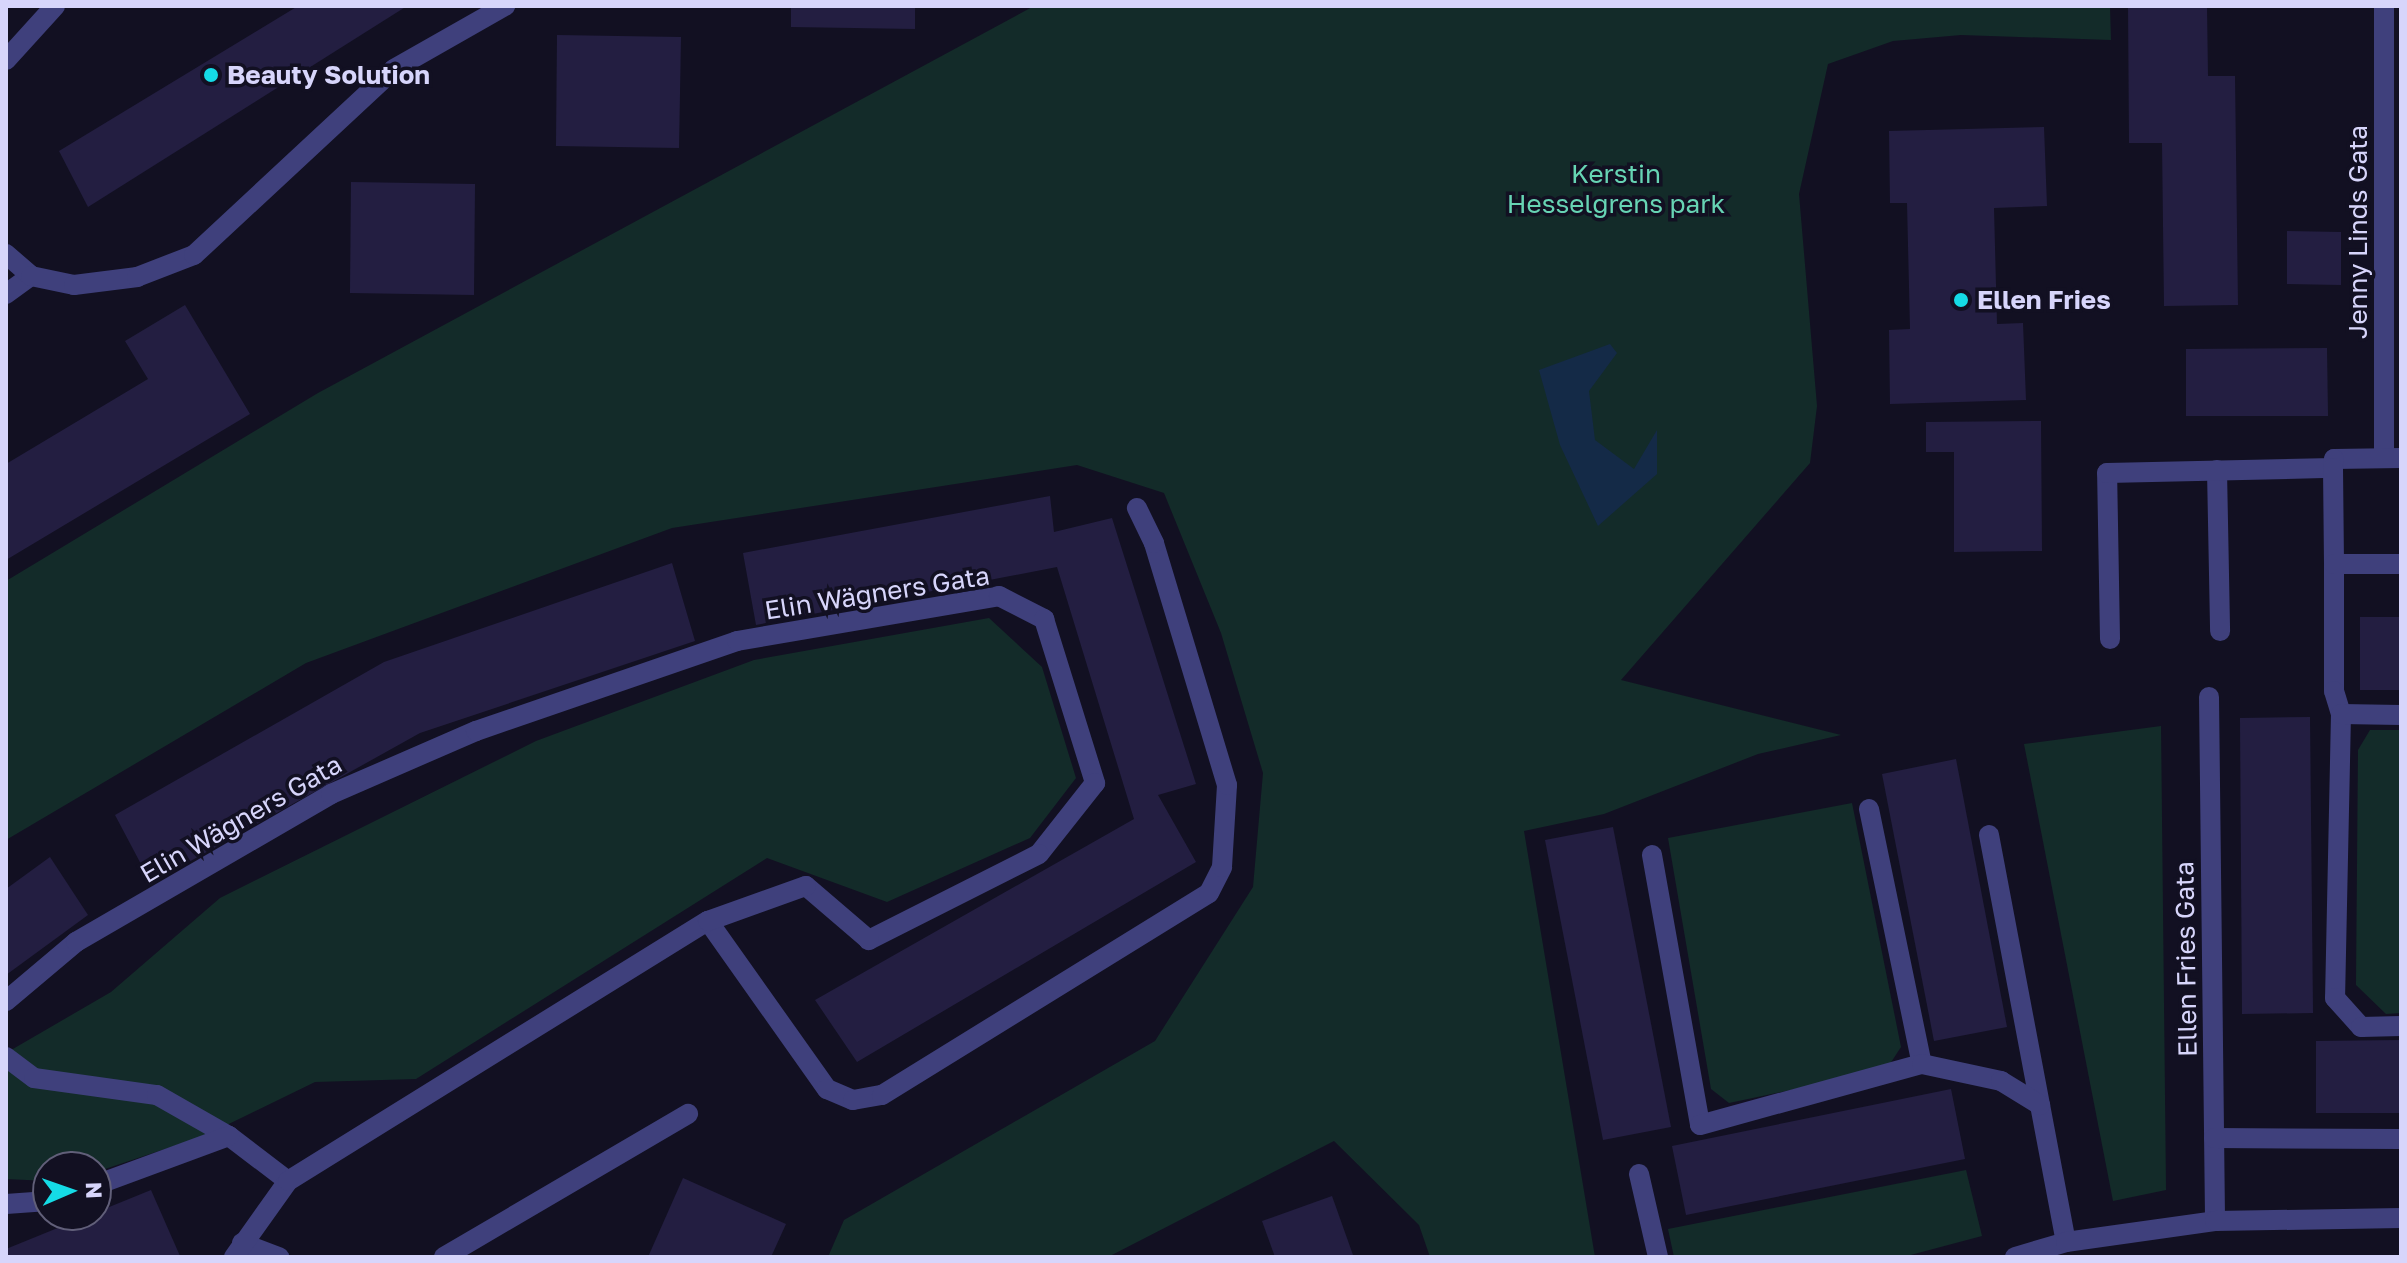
<!DOCTYPE html>
<html>
<head>
<meta charset="utf-8">
<style>
	body { margin:0 }
	#map { position:relative; width:2407px; height:1263px; overflow:hidden; background:#121022; font-family:"Golos Text",sans-serif }
	div>[style] { position:absolute }
	.green>* { inset:0; background:#132b29 }
	.water>* { inset:0; background:#142a47 }
	.building>* { inset:0; background:#231e41 }
	.service>* { height:20px; margin:-10px; padding:0 10px; transform-origin:10px; border-radius:10px; background:#3f407c }
	.minor>* { height:20px; margin:-10px; padding:0 10px; transform-origin:10px; border-radius:10px; background:#3f407c }
	.tertiary>* { height:20px; margin:-10px; padding:0 10px; transform-origin:10px; border-radius:10px; background:#3f407c }
	.dots>* { width:22px; height:22px; translate:-50% -50%; box-sizing:border-box; border:4px solid #121022; border-radius:50% }
	span { translate:-50% -50%; white-space:nowrap; text-align:center; line-height:1.15; -webkit-text-stroke:7px #121022; paint-order:stroke }
	.poi-label { font-size:26px; color:#d7d5fb; font-weight:700 }
	.left { translate:0 -50%; text-align:left }
	.park-label { font-size:26px; color:#67d4b4 }
	.street-label { font-size:26px; color:#d7d5fb }
	.frame { position:absolute; inset:0; border:8px solid #d7d5fb; pointer-events:none }
	.north { position:absolute; left:32px; top:1151px; width:80px; height:80px; box-sizing:border-box; background:#121022; border:2px solid #615f79; border-radius:50%; rotate:88deg; font-size:22px; font-weight:700; line-height:32px; text-align:center; color:#d7d5fb }
	.north::after { content:''; display:block; margin:auto; width:28px; height:36px; background:#15dbe6; clip-path:polygon(50% 0,100% 100%,50% 72%,0 100%) }
</style>
</head>
<body>
<div id="map">
	<div class="green">
		<div style="clip-path:polygon(1034px 6px,2110px 6px,2111px 40px,1961px 35px,1893px 41px,1828px 64px,1799px 194px,1817px 406px,1810px 463px,1621px 680px,1841px 735px,1758px 754px,1604px 814px,1524px 831px,1595px 1257px,1430px 1257px,1419px 1225px,1334px 1141px,1108px 1257px,828px 1257px,844px 1220px,1155px 1041px,1253px 887px,1263px 773px,1221px 633px,1164px 493px,1077px 465px,672px 528px,306px 663px,6px 840px,6px 581px,318px 393px)"></div>
		<div style="clip-path:polygon(989px 618px,1042px 667px,1076px 778px,1030px 838px,887px 902px,767px 858px,416px 1079px,315px 1082px,204px 1136px,96px 1172px,96px 1167px,48px 1167px,48px 1181px,6px 1179px,6px 1053px,111px 992px,220px 898px,536px 741px,754px 660px)"></div>
		<div style="clip-path:polygon(2161px 726px,2166px 1190px,2113px 1201px,2024px 744px)"></div>
		<div style="clip-path:polygon(2370px 730px,2401px 730px,2401px 1013px,2386px 1014px,2356px 985px,2358px 750px)"></div>
		<div style="clip-path:polygon(1852px 803px,1901px 1047px,1886px 1070px,1729px 1103px,1711px 1089px,1668px 838px)"></div>
		<div style="clip-path:polygon(1966px 1170px,1982px 1236px,1903px 1257px,1674px 1257px,1668px 1229px)"></div>
	</div>
	<div class="water">
		<div style="clip-path:polygon(1610px 344px,1617px 353px,1589px 391px,1595px 440px,1634px 469px,1657px 430px,1657px 474px,1598px 526px,1560px 445px,1539px 370px)"></div>
	</div>
	<div class="building">
		<div style="clip-path:polygon(298px 6px,407px 6px,88px 207px,59px 151px)"></div>
		<div style="clip-path:polygon(791px 6px,915px 6px,915px 29px,791px 27px)"></div>
		<div style="clip-path:polygon(2128px 6px,2207px 6px,2208px 76px,2235px 76px,2238px 305px,2164px 306px,2162px 143px,2129px 143px)"></div>
		<div style="clip-path:polygon(557px 35px,681px 37px,679px 148px,556px 146px)"></div>
		<div style="clip-path:polygon(2044px 127px,2047px 206px,1994px 208px,1997px 324px,2023px 323px,2026px 400px,1890px 404px,1889px 330px,1910px 329px,1907px 203px,1890px 203px,1889px 131px)"></div>
		<div style="clip-path:polygon(351px 182px,475px 184px,474px 295px,350px 293px)"></div>
		<div style="clip-path:polygon(2287px 231px,2341px 232px,2341px 285px,2287px 284px)"></div>
		<div style="clip-path:polygon(185px 305px,250px 414px,6px 560px,6px 464px,148px 379px,125px 341px)"></div>
		<div style="clip-path:polygon(2327px 348px,2328px 416px,2186px 416px,2186px 349px)"></div>
		<div style="clip-path:polygon(2041px 421px,2042px 551px,1954px 552px,1954px 452px,1926px 452px,1926px 422px)"></div>
		<div style="clip-path:polygon(1050px 496px,1054px 532px,1112px 518px,1196px 784px,1158px 795px,1196px 862px,857px 1062px,815px 1000px,1134px 819px,1057px 567px,756px 625px,743px 553px)"></div>
		<div style="clip-path:polygon(672px 563px,695px 641px,420px 733px,151px 883px,115px 815px,384px 662px)"></div>
		<div style="clip-path:polygon(2360px 617px,2401px 617px,2401px 690px,2360px 690px)"></div>
		<div style="clip-path:polygon(2310px 717px,2313px 1013px,2242px 1014px,2240px 718px)"></div>
		<div style="clip-path:polygon(1956px 759px,2007px 1027px,1934px 1041px,1882px 774px)"></div>
		<div style="clip-path:polygon(1613px 827px,1671px 1127px,1603px 1140px,1545px 840px)"></div>
		<div style="clip-path:polygon(50px 857px,88px 915px,6px 975px,6px 889px)"></div>
		<div style="clip-path:polygon(2401px 1040px,2401px 1113px,2316px 1113px,2316px 1041px)"></div>
		<div style="clip-path:polygon(1951px 1089px,1965px 1159px,1686px 1215px,1672px 1146px)"></div>
		<div style="clip-path:polygon(683px 1178px,786px 1224px,771px 1257px,648px 1257px)"></div>
		<div style="clip-path:polygon(151px 1190px,180px 1256px,6px 1257px,6px 1249px)"></div>
		<div style="clip-path:polygon(1332px 1196px,1353px 1255px,1275px 1257px,1262px 1221px)"></div>
	</div>
	<div class="service">
		<div style="left:6px;top:294px;width:31px;rotate:-36deg"></div>
		<div style="left:2217px;top:470px;width:161px;rotate:88.9deg"></div>
		<div style="left:2334px;top:564px;width:127px;rotate:90deg"></div>
		<div style="left:2334px;top:691px;width:24px;rotate:73deg"></div>
		<div style="left:2341px;top:714px;width:284px;rotate:91.2deg"></div>
		<div style="left:2335px;top:998px;width:39px;rotate:48deg"></div>
		<div style="left:2361px;top:1027px;width:40px;rotate:-1.4deg"></div>
		<div style="left:2110px;top:639px;width:166px;rotate:-91deg"></div>
		<div style="left:2107px;top:473px;width:226px;rotate:-1.3deg"></div>
		<div style="left:2209px;top:697px;width:524px;rotate:89.34deg"></div>
		<div style="left:2341px;top:714px;width:60px;rotate:1deg"></div>
		<div style="left:1869px;top:809px;width:260px;rotate:78.3deg"></div>
		<div style="left:1989px;top:835px;width:414px;rotate:79.3deg"></div>
		<div style="left:1652px;top:855px;width:274px;rotate:79.9deg"></div>
		<div style="left:1700px;top:1125px;width:230px;rotate:-15.4deg"></div>
		<div style="left:1922px;top:1064px;width:81px;rotate:12.1deg"></div>
		<div style="left:2001px;top:1081px;width:46px;rotate:31.6deg"></div>
		<div style="left:708px;top:921px;width:206px;rotate:54.7deg"></div>
		<div style="left:827px;top:1089px;width:28px;rotate:23deg"></div>
		<div style="left:853px;top:1100px;width:29px;rotate:-10deg"></div>
		<div style="left:882px;top:1095px;width:384px;rotate:-31.7deg"></div>
		<div style="left:1209px;top:893px;width:29px;rotate:-63deg"></div>
		<div style="left:1222px;top:867px;width:82px;rotate:-86.5deg"></div>
		<div style="left:1227px;top:785px;width:253px;rotate:-106.8deg"></div>
		<div style="left:1154px;top:543px;width:39px;rotate:-116deg"></div>
		<div style="left:6px;top:1001px;width:92px;rotate:-40.1deg"></div>
		<div style="left:76px;top:942px;width:295px;rotate:-30.1deg"></div>
		<div style="left:331px;top:794px;width:158px;rotate:-23.5deg"></div>
		<div style="left:476px;top:731px;width:276px;rotate:-19deg"></div>
		<div style="left:737px;top:641px;width:266px;rotate:-9.7deg"></div>
		<div style="left:999px;top:596px;width:51px;rotate:27.1deg"></div>
		<div style="left:1044px;top:619px;width:172px;rotate:72.7deg"></div>
		<div style="left:1095px;top:783px;width:90px;rotate:128.3deg"></div>
		<div style="left:1039px;top:854px;width:191px;rotate:153.2deg"></div>
		<div style="left:869px;top:940px;width:83px;rotate:-139.4deg"></div>
		<div style="left:6px;top:1057px;width:35px;rotate:37deg"></div>
		<div style="left:34px;top:1078px;width:124px;rotate:7.9deg"></div>
		<div style="left:157px;top:1095px;width:83px;rotate:29.7deg"></div>
		<div style="left:229px;top:1136px;width:74px;rotate:37.3deg"></div>
		<div style="left:2214px;top:1138px;width:187px;rotate:0.3deg"></div>
		<div style="left:1639px;top:1174px;width:85px;rotate:77.1deg"></div>
		<div style="left:96px;top:1185px;width:142px;rotate:-20.2deg"></div>
		<div style="left:6px;top:1204px;width:42px;rotate:-4.1deg"></div>
		<div style="left:242px;top:1243px;width:40px;rotate:21deg"></div>
		<div style="left:444px;top:1257px;width:283px;rotate:-30.4deg"></div>
	</div>
	<div class="minor">
		<div style="left:2384px;top:6px;width:452px;rotate:90deg"></div>
		<div style="left:6px;top:254px;width:33px;rotate:41deg"></div>
		<div style="left:31px;top:276px;width:44px;rotate:11.8deg"></div>
		<div style="left:74px;top:285px;width:64px;rotate:-7.2deg"></div>
		<div style="left:137px;top:277px;width:61px;rotate:-21.1deg"></div>
		<div style="left:194px;top:255px;width:273px;rotate:-42.9deg"></div>
		<div style="left:394px;top:69px;width:128px;rotate:-29.6deg"></div>
		<div style="left:2401px;top:458px;width:67px;rotate:179.1deg"></div>
		<div style="left:2334px;top:459px;width:9px;rotate:96deg"></div>
		<div style="left:2333px;top:468px;width:96px;rotate:89.4deg"></div>
		<div style="left:2334px;top:564px;width:67px"></div>
		<div style="left:234px;top:1257px;width:93px;rotate:-54.6deg"></div>
		<div style="left:288px;top:1181px;width:494px;rotate:-31.8deg"></div>
		<div style="left:708px;top:921px;width:104px;rotate:-19.7deg"></div>
		<div style="left:2015px;top:1257px;width:53px;rotate:-16.4deg"></div>
		<div style="left:2066px;top:1242px;width:150px;rotate:-8deg"></div>
		<div style="left:2215px;top:1221px;width:186px;rotate:-0.9deg"></div>
	</div>
	<div class="tertiary">
		<div style="left:6px;top:60px;width:73px;rotate:-47.8deg"></div>
	</div>
	<div class="dots">
		<div style="left:211px;top:75px;background:#15dbe6"></div>
		<div style="left:1961px;top:300px;background:#15dbe6"></div>
	</div>
	<div class="poi-label">
		<span class="left" style="left:227px;top:75px">Beauty Solution</span>
		<span class="left" style="left:1977px;top:300px">Ellen Fries</span>
	</div>
	<div class="park-label">
		<span style="left:1616px;top:189px">Kerstin<br>Hesselgrens park</span>
	</div>
	<div class="street-label">
		<span style="left:2358px;top:232px;rotate:-90deg">Jenny Linds Gata</span>
		<span style="left:877px;top:593px;rotate:-9deg">Elin Wägners Gata</span>
		<span style="left:241px;top:819px;rotate:-30deg">Elin Wägners Gata</span>
		<span style="left:2186px;top:959px;rotate:-91deg">Ellen Fries Gata</span>
	</div>
	<div class="frame"></div>
	<div class="north">N</div>
</div>
</body>
</html>
